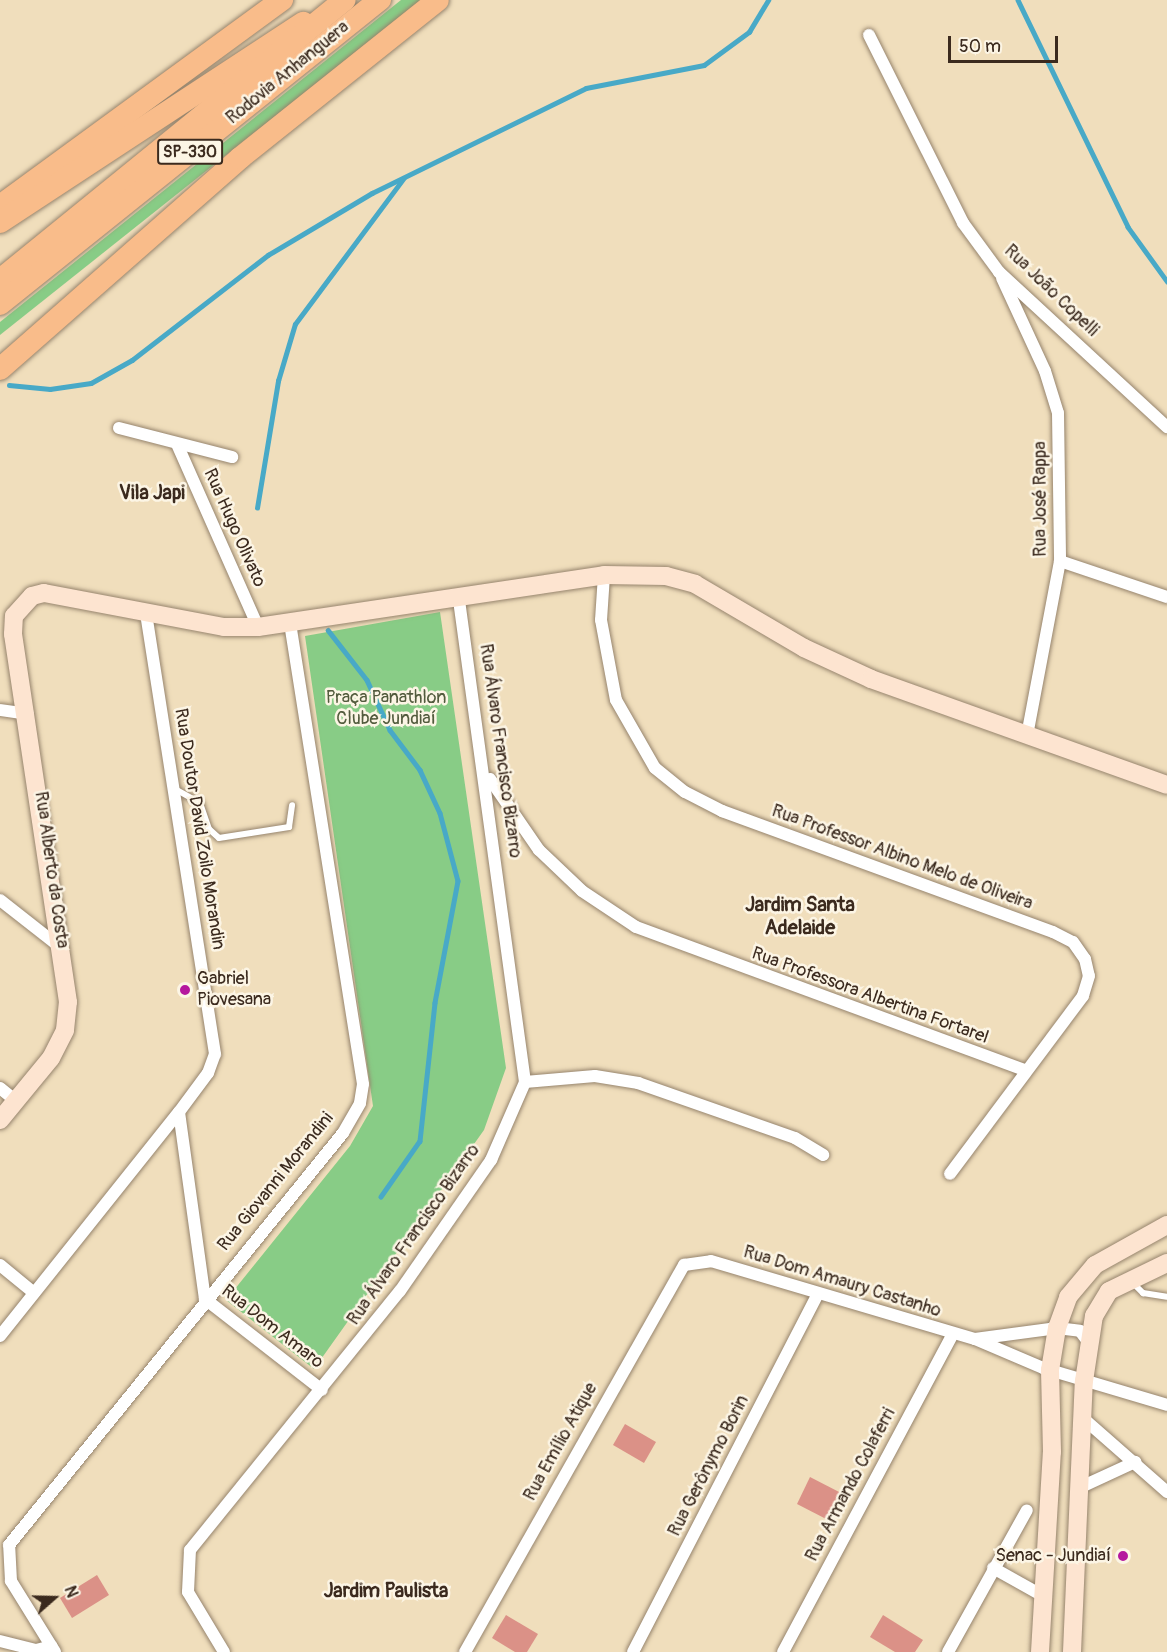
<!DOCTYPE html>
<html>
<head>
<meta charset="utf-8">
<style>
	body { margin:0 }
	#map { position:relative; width:1167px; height:1652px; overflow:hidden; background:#f0debc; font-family:Pangolin,sans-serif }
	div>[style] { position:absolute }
	.green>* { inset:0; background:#88cc86 }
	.stream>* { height:4.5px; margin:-2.25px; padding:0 2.25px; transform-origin:2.25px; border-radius:2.25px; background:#48a9c7 }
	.building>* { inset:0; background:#db9187 }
	.roads { filter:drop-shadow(0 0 2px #96846d) drop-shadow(0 0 2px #96846d) }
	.lane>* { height:6px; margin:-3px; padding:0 3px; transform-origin:3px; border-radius:3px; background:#fff }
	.street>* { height:12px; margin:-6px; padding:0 6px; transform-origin:6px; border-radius:6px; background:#fff }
	.secondary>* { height:18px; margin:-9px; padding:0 9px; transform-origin:9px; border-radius:9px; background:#fde4d0 }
	.highway>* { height:22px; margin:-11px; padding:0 11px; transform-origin:11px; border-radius:11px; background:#f9bc8a }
	.dots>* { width:16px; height:16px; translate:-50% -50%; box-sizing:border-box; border:3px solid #fcf5e5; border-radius:50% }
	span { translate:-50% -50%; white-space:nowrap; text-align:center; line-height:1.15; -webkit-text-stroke:5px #fcf5e5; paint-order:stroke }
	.shield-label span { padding:2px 4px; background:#fcf5e5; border:2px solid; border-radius:4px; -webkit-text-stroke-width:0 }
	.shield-label { font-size:16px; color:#3b2a1e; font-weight:700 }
	.street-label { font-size:18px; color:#3b2a1e }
	.park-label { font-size:18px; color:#525b3d }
	.poi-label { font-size:18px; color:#3b2a1e }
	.left { translate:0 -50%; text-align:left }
	.right { translate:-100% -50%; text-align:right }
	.neighbourhood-label { font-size:20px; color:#3b2a1e; font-weight:700 }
	.north { position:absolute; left:24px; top:1568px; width:60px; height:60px; -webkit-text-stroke:4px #fcf5e5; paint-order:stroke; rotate:70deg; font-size:16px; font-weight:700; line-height:24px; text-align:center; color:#3b2a1e }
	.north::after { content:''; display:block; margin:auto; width:21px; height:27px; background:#3b2a1e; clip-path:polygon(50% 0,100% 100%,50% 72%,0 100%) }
	.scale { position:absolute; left:948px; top:36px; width:110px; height:27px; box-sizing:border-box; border:3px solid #3b2a1e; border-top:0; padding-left:8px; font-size:18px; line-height:21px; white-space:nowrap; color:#3b2a1e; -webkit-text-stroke:4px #fcf5e5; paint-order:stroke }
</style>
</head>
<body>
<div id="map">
	<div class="green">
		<div style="clip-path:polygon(401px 0,421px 0,0 335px,0 322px)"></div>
		<div style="clip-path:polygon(440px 612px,506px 1068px,484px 1130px,314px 1369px,226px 1300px,350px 1146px,373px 1106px,305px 636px)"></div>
	</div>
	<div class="stream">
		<div style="left:1018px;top:0;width:252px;rotate:64.1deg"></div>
		<div style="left:1128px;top:227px;width:67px;rotate:54.2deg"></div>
		<div style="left:9px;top:385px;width:41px;rotate:5.6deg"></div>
		<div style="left:50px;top:389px;width:41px;rotate:-8.3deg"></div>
		<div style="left:91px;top:383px;width:47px;rotate:-29.3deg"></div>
		<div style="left:132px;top:360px;width:172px;rotate:-37.7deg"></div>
		<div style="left:268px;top:255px;width:121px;rotate:-30.8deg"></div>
		<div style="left:372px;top:193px;width:238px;rotate:-26.1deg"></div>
		<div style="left:586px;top:88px;width:120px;rotate:-11deg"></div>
		<div style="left:704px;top:65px;width:56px;rotate:-36.3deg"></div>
		<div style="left:749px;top:32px;width:37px;rotate:-59deg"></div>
		<div style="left:257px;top:508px;width:129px;rotate:-80.6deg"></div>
		<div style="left:278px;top:381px;width:59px;rotate:-73.4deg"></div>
		<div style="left:295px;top:324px;width:181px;rotate:-53.3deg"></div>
		<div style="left:328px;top:630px;width:63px;rotate:52deg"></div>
		<div style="left:367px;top:680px;width:55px;rotate:65.3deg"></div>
		<div style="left:390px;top:730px;width:50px;rotate:53.1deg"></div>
		<div style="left:420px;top:770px;width:47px;rotate:65.1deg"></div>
		<div style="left:440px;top:813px;width:70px;rotate:75.2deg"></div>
		<div style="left:458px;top:881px;width:124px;rotate:100.7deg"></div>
		<div style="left:435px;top:1003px;width:139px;rotate:96.2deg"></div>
		<div style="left:420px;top:1141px;width:68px;rotate:124.9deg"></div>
	</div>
	<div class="building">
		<div style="clip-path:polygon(625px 1424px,656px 1442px,644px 1463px,613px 1445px)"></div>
		<div style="clip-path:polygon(810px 1477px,843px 1494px,830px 1521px,797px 1504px)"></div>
		<div style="clip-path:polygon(97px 1575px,109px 1595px,72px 1618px,60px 1598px)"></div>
		<div style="clip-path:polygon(506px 1615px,538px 1634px,527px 1652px,515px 1652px,492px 1638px)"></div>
		<div style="clip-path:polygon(883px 1615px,923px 1640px,915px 1652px,895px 1652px,870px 1637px)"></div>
	</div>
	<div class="roads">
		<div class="lane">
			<div style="left:175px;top:789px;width:29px;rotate:29deg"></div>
			<div style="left:200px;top:803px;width:28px;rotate:71deg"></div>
			<div style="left:209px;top:829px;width:13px;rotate:42deg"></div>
			<div style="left:219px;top:838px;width:71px;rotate:-8.9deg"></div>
			<div style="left:289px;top:827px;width:22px;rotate:-82deg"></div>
			<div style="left:1132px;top:1282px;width:16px;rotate:45deg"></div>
			<div style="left:1143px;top:1293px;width:24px;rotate:9deg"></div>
		</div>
		<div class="street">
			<div style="left:869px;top:35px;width:210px;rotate:63.4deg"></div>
			<div style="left:963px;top:223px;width:61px;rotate:53.7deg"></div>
			<div style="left:999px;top:272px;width:229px;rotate:42.7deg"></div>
			<div style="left:1002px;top:278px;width:102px;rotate:65.2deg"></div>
			<div style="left:1045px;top:371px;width:44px;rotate:72.8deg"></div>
			<div style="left:1058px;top:413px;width:148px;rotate:89.2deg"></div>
			<div style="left:1060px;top:561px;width:177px;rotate:100.7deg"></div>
			<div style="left:119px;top:428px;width:117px;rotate:14.4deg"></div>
			<div style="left:177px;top:444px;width:200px;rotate:66.1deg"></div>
			<div style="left:1060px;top:561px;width:113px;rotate:18.6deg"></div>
			<div style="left:604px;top:575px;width:45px;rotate:93.8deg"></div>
			<div style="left:601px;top:620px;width:81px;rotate:79.4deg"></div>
			<div style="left:616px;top:700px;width:78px;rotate:60.2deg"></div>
			<div style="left:655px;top:768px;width:38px;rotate:39deg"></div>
			<div style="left:685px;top:792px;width:42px;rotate:27.2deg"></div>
			<div style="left:722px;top:811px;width:352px;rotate:20.1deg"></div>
			<div style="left:1053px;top:932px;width:22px;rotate:27deg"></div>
			<div style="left:1073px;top:942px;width:21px;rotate:55deg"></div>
			<div style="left:1085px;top:959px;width:17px;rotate:77deg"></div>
			<div style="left:1089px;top:976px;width:21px;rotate:107deg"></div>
			<div style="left:1083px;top:996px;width:222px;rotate:126.8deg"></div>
			<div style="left:0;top:710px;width:28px;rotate:8deg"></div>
			<div style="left:490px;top:779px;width:86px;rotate:55.4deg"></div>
			<div style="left:539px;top:850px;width:59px;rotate:43.6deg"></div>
			<div style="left:582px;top:891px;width:65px;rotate:33.7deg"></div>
			<div style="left:636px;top:927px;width:414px;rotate:20.2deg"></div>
			<div style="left:0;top:900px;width:76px;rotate:38.1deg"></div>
			<div style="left:525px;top:1082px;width:70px;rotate:-4.9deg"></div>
			<div style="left:595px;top:1076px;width:44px;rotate:9.2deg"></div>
			<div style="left:638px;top:1083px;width:166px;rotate:19.3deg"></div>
			<div style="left:795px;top:1138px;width:33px;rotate:31deg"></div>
			<div style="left:0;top:1088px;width:21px;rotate:39deg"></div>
			<div style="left:179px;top:1112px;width:189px;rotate:82.1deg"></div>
			<div style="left:205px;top:1299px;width:148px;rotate:37.9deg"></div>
			<div style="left:0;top:1265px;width:44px;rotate:39.5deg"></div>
			<div style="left:0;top:1336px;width:287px;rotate:-51.4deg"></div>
			<div style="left:179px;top:1112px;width:49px;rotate:-53.4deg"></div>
			<div style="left:208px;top:1073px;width:20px;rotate:-70deg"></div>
			<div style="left:215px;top:1054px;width:445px;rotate:-98.9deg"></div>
			<div style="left:975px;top:1339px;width:83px;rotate:-7.6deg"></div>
			<div style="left:1057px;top:1328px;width:23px;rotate:7deg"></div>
			<div style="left:1080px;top:1331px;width:15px;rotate:53deg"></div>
			<div style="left:1084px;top:1419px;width:111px;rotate:41.3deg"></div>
			<div style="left:1081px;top:1487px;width:60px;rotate:-24.8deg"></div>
			<div style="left:993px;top:1568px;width:57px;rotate:29.2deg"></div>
			<div style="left:0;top:1641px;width:37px;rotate:14deg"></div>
			<div style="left:36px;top:1650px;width:16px;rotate:-14deg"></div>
			<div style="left:55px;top:1652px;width:84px;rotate:-121.8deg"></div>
			<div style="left:11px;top:1581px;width:36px;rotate:-93deg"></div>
			<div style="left:9px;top:1545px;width:530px;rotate:-50.97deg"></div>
			<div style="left:343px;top:1133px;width:34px;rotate:-60deg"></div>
			<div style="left:360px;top:1103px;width:19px;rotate:-81deg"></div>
			<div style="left:363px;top:1084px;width:466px;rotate:-99deg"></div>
			<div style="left:224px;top:1652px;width:70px;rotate:-121deg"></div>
			<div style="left:188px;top:1592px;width:42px;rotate:-87.3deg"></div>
			<div style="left:190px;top:1550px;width:333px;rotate:-51deg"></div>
			<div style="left:400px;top:1291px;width:160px;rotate:-55.2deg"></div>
			<div style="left:491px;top:1160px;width:85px;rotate:-66.4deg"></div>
			<div style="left:525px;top:1082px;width:488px;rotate:-97.8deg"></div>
			<div style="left:465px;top:1652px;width:445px;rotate:-60.5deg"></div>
			<div style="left:684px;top:1265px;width:27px;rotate:-8deg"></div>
			<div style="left:711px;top:1261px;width:275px;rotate:16.5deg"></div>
			<div style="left:975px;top:1339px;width:74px;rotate:23.1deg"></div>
			<div style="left:1043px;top:1368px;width:129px;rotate:16.6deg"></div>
			<div style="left:633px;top:1652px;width:401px;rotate:-62.7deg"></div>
			<div style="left:783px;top:1652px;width:359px;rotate:-61.9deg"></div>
			<div style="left:948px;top:1652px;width:162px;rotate:-60.9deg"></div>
		</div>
		<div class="secondary">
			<div style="left:0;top:1120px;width:80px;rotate:-50.6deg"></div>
			<div style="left:51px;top:1058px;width:31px;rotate:-63deg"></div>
			<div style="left:65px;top:1030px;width:28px;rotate:-84deg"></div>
			<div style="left:68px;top:1002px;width:372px;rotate:-98.5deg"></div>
			<div style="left:13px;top:634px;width:18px;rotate:-87deg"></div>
			<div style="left:14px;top:616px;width:27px;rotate:-48deg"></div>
			<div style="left:32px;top:596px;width:12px;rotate:-14deg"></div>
			<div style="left:44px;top:593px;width:183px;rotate:10.7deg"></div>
			<div style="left:224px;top:627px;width:34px"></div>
			<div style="left:258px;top:627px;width:350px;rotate:-8.5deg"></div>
			<div style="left:604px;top:575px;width:62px;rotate:0.9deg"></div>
			<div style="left:666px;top:576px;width:30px;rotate:15deg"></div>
			<div style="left:695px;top:584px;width:126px;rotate:30.4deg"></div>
			<div style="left:804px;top:648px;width:74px;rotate:24.8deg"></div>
			<div style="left:871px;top:679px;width:314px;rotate:19.7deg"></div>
			<div style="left:1040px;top:1652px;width:200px;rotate:-86.6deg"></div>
			<div style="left:1052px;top:1452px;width:82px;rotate:-91.4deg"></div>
			<div style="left:1050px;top:1370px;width:43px;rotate:-80.5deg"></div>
			<div style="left:1057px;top:1328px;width:33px;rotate:-70deg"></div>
			<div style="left:1068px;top:1297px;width:42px;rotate:-49.8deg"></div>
			<div style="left:1095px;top:1265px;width:82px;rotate:-29.1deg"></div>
			<div style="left:1072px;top:1652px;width:271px;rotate:-87.5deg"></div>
			<div style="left:1084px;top:1381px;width:66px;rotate:-81.3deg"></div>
			<div style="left:1094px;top:1316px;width:29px;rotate:-59deg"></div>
			<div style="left:1109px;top:1291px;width:64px;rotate:-25.8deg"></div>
		</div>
		<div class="highway">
			<div style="left:7px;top:201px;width:341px;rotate:-36.2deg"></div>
			<div style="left:0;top:222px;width:363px;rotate:-33.3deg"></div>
			<div style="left:0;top:280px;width:444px;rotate:-39.1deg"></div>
			<div style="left:0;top:304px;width:487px;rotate:-38.7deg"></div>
			<div style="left:0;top:369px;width:320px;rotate:-41.3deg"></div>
			<div style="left:240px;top:158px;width:253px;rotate:-38.6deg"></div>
		</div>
	</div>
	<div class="dots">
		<div style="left:185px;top:990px;background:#b5179e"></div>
		<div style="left:1123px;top:1556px;background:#b5179e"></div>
	</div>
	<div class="shield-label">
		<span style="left:190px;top:152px">SP-330</span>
	</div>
	<div class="street-label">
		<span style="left:288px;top:73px;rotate:-39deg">Rodovia Anhanguera</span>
		<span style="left:1051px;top:291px;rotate:44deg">Rua João Copelli</span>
		<span style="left:1041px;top:499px;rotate:-90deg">Rua José Rappa</span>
		<span style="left:234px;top:528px;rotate:66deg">Rua Hugo Olivato</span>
		<span style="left:500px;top:751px;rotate:82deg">Rua Álvaro Francisco Bizarro</span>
		<span style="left:199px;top:829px;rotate:81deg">Rua Doutor David Zoilo Morandin</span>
		<span style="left:902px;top:858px;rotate:20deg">Rua Professor Albino Melo de Oliveira</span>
		<span style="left:51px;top:870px;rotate:82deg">Rua Alberto da Costa</span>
		<span style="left:870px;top:996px;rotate:20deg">Rua Professora Albertina Fortarel</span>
		<span style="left:276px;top:1182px;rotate:-51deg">Rua Giovanni Morandini</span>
		<span style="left:414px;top:1235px;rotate:-55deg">Rua Álvaro Francisco Bizarro</span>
		<span style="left:842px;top:1282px;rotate:17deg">Rua Dom Amaury Castanho</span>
		<span style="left:272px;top:1327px;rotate:38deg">Rua Dom Amaro</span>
		<span style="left:561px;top:1442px;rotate:-61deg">Rua Emílio Atique</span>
		<span style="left:709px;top:1466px;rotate:-63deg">Rua Gerônymo Borin</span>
		<span style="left:851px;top:1485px;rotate:-62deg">Rua Armando Colaferri</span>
	</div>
	<div class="park-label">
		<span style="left:386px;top:709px">Praça Panathlon<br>Clube Jundiaí</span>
	</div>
	<div class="poi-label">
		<span class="left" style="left:197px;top:990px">Gabriel<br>Piovesana</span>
		<span class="right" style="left:1111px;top:1556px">Senac - Jundiaí</span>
	</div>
	<div class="neighbourhood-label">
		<span style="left:152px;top:492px">Vila Japi</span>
		<span style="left:800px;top:916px">Jardim Santa<br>Adelaide</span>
		<span style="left:386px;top:1590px">Jardim Paulista</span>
	</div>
	<div class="north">N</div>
	<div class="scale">50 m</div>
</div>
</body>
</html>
